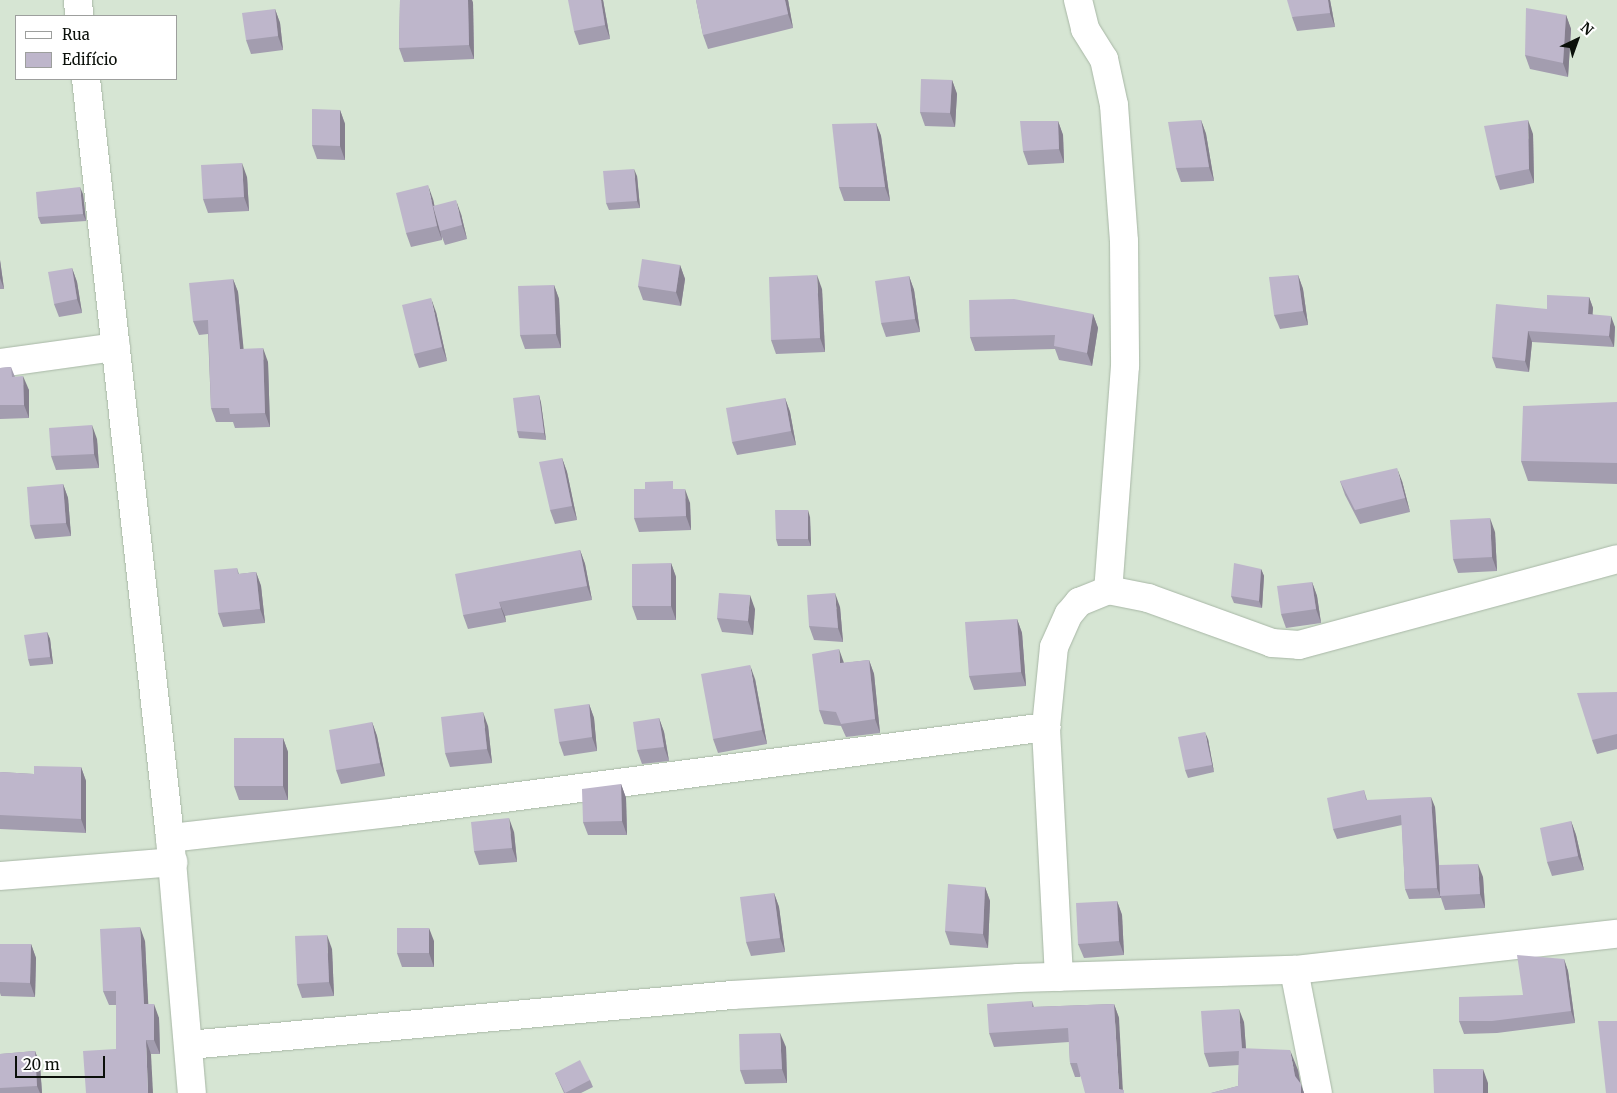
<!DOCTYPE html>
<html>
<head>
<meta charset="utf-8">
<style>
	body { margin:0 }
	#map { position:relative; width:1617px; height:1093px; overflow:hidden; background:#d6e5d3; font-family:Merriweather,serif }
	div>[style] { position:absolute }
	.roads { filter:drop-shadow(0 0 1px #a8b7a6) drop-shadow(0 0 1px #a8b7a6) }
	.street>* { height:28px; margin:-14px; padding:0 14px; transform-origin:14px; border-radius:14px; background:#fff }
	.wall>* { inset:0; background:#a39daf }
	.shaded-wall>* { inset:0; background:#857f8e }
	.building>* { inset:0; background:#beb6cb }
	span { translate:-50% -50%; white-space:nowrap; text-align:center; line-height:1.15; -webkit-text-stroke:4px #fff; paint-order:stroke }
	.legend { position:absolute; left:15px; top:15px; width:162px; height:65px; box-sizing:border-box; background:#fff; border:1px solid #9d9f9d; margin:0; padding:6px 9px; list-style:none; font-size:15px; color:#0b100a }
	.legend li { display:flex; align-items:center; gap:10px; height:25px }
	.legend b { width:25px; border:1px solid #9d9f9d }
	.north { position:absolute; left:1552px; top:15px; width:50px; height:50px; -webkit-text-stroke:4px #fff; paint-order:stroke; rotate:42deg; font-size:14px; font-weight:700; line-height:20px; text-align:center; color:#0b100a }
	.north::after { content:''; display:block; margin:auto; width:18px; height:22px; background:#0b100a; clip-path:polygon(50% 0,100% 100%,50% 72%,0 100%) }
	.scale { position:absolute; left:15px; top:1056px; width:90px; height:22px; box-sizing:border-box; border:2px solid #0b100a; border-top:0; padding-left:6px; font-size:15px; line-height:18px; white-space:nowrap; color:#0b100a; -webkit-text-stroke:4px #fff; paint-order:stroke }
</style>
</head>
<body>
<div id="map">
	<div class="roads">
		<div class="street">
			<div style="left:78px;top:0;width:16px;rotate:86deg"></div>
			<div style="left:1078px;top:0;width:30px;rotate:76deg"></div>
			<div style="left:1085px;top:29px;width:36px;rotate:58deg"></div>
			<div style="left:1104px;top:59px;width:47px;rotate:77.7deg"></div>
			<div style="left:1114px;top:105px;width:136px;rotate:85.8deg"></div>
			<div style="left:1124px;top:241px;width:125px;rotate:89.5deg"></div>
			<div style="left:1125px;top:366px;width:225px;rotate:94.3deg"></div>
			<div style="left:86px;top:79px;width:764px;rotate:83.68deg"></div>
			<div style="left:170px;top:838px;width:256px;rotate:85.1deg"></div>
			<div style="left:0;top:363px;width:117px;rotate:-7.9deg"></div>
			<div style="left:170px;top:838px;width:228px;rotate:-6.5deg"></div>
			<div style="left:397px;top:812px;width:655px;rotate:-7.46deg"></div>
			<div style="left:0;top:876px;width:174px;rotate:-4.6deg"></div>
			<div style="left:1294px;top:970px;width:125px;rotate:79deg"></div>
			<div style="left:1059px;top:977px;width:250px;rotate:-93deg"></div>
			<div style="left:1046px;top:727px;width:80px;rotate:-84.3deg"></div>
			<div style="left:1054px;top:647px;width:36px;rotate:-66deg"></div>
			<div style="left:1069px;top:614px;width:16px;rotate:-50deg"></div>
			<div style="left:1079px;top:602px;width:31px;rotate:-22deg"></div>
			<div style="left:1108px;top:590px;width:41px;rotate:11.3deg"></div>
			<div style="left:1148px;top:598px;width:132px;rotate:19.9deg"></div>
			<div style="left:1272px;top:643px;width:27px;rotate:4deg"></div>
			<div style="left:1299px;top:645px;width:329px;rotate:-15.1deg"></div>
			<div style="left:189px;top:1045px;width:545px;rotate:-5.26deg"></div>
			<div style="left:732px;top:995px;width:287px;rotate:-3.4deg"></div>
			<div style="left:1018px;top:978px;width:276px;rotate:-1.7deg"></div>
			<div style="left:1294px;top:970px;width:325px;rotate:-6.4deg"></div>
		</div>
	</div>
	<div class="wall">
		<div style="clip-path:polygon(400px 0,472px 0,473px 3px,474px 59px,404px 62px,399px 48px)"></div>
		<div style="clip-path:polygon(603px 0,610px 39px,579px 45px,574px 31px)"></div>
		<div style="clip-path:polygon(696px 0,788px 0,793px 28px,708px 49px,703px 35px)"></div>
		<div style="clip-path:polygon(1330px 0,1335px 27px,1297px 31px,1292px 17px)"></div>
		<div style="clip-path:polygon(275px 9px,280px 23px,283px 50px,251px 54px,246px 40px)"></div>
		<div style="clip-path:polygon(1566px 15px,1571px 29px,1568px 77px,1530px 69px,1525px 55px)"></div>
		<div style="clip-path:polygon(952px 80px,957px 94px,955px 127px,925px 126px,920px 112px)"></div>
		<div style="clip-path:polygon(340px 110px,345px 124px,345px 160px,317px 159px,312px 145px)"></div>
		<div style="clip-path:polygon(1201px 120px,1206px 134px,1214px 181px,1181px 182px,1176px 168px)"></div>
		<div style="clip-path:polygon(1058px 121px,1063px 135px,1064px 163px,1028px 165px,1023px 151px)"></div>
		<div style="clip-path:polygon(876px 123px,881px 136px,890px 201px,844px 201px,839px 187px)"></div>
		<div style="clip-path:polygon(1533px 134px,1534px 183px,1500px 190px,1495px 176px)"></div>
		<div style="clip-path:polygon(637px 176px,640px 208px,609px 210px,606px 203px)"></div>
		<div style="clip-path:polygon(247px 177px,249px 211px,208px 213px,203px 199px)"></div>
		<div style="clip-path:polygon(83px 194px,86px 221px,41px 224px,38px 217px)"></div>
		<div style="clip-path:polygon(433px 199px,434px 206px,461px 214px,467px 239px,445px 245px,442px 237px,442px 240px,411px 247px,406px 233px)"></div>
		<div style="clip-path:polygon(0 260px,4px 289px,0 289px)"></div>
		<div style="clip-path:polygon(680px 265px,685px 279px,681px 306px,643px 300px,638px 286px)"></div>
		<div style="clip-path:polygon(72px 268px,77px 282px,82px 313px,59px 317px,54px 304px)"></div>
		<div style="clip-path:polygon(1298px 275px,1303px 289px,1308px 325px,1280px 329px,1274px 315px)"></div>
		<div style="clip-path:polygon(909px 276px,914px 290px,920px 332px,886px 337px,881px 323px)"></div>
		<div style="clip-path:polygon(233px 279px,238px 292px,243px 349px,268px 362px,270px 427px,235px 428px,233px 422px,216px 422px,211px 408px,208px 334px,199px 335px,193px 321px)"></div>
		<div style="clip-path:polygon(554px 285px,559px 299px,561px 348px,525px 349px,520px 335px)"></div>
		<div style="clip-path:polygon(822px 289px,825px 352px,776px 354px,771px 340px)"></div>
		<div style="clip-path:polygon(1589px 297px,1593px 308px,1592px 314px,1615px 327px,1614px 347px,1532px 342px,1529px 372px,1496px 368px,1492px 357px,1547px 309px)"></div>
		<div style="clip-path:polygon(436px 312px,447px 361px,419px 368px,414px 354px)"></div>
		<div style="clip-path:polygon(1093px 314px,1098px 328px,1092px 366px,1059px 360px,1055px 349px,975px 351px,970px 337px)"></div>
		<div style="clip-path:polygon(11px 367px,15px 377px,29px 390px,29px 418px,0 419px,0 368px)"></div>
		<div style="clip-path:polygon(539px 395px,541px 403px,546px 440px,519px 438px,517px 431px)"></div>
		<div style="clip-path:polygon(785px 398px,790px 412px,796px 445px,737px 455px,732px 442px)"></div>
		<div style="clip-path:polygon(1617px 402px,1617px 484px,1528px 481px,1521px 461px)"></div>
		<div style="clip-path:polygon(97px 439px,99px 468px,56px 470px,51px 456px)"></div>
		<div style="clip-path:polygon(562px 458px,567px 472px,577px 520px,555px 524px,550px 510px)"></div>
		<div style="clip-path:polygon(1340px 481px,1402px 481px,1410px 512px,1360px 524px,1345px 495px)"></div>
		<div style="clip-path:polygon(63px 484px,68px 498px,71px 536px,35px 539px,30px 525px)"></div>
		<div style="clip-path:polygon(676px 489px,690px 503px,691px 530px,639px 532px,634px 518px)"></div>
		<div style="clip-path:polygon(810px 517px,811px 546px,778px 546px,776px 539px)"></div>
		<div style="clip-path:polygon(1495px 532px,1497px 571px,1458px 573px,1453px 559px)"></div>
		<div style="clip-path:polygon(580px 550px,585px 564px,592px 600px,505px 616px,506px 622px,468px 629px,463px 615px)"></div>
		<div style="clip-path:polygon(671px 563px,676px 577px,676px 620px,637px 620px,632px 606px)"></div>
		<div style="clip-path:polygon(237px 568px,239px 574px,256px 572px,261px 586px,265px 623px,223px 627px,218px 613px)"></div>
		<div style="clip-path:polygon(1261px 569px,1264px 576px,1262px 608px,1234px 603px,1231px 596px)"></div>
		<div style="clip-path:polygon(1312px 582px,1317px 596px,1321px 623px,1286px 628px,1281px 614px)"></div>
		<div style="clip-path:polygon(840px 607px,843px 642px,814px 640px,809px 626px)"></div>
		<div style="clip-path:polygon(755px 609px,753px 635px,722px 632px,717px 618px)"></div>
		<div style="clip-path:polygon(1017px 619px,1022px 633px,1026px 686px,974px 690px,969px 676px)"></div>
		<div style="clip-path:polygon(47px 632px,50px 639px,53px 664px,30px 666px,28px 659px)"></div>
		<div style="clip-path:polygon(869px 660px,874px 674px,880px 733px,846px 737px,841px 726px,824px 724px,819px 710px,844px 663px)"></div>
		<div style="clip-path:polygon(755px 679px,767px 744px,718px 753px,713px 739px)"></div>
		<div style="clip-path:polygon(1617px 692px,1617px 749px,1597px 754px,1592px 740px)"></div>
		<div style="clip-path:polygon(589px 704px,594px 718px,597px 751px,564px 756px,559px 742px)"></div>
		<div style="clip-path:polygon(659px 718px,664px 732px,669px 761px,642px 764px,637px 750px)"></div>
		<div style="clip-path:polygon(372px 722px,377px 736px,385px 776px,341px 784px,336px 770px)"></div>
		<div style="clip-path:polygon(488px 726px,492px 763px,450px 767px,445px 753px)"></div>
		<div style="clip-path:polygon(283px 738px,288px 752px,288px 800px,239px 800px,234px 786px)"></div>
		<div style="clip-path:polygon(1208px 739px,1214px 772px,1188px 778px,1185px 770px)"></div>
		<div style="clip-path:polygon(81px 767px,86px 781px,86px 833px,0 829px,0 772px,34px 774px)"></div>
		<div style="clip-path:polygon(621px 784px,626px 798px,627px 835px,588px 835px,583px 822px)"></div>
		<div style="clip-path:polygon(1364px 790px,1367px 800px,1435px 807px,1440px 878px,1483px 877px,1485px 908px,1445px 910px,1441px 898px,1409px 899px,1405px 889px,1402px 825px,1337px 839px,1333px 829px)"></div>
		<div style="clip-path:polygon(1571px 821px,1576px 835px,1584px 870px,1552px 876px,1547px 862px)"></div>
		<div style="clip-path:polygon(514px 832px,517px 862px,479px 865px,474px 851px)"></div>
		<div style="clip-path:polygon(985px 887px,990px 901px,988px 948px,950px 945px,945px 931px)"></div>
		<div style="clip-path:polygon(774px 893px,779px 907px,785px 952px,751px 956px,746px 942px)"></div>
		<div style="clip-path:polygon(1117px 901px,1122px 915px,1124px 955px,1084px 958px,1078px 944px)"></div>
		<div style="clip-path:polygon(145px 941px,148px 1004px,159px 1018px,160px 1054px,151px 1054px,116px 1005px,109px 1005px,103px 991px)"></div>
		<div style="clip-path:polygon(434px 941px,434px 967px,402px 967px,397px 953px)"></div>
		<div style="clip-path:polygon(0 944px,31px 944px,36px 958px,35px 997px,1px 996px,0 993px)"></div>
		<div style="clip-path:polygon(332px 949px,334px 996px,302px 998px,297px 984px)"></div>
		<div style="clip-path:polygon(1564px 959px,1568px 971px,1575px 1023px,1497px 1033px,1464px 1034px,1459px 1021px,1523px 995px)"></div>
		<div style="clip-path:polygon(1032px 1001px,1034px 1007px,1114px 1004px,1119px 1018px,1080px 1077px,1075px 1077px,1070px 1063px,1069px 1042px,994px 1047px,989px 1033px)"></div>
		<div style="clip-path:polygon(1244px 1022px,1246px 1049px,1298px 1070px,1300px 1084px,1304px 1093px,1211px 1093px,1238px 1086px,1239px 1065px,1209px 1067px,1204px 1053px)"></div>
		<div style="clip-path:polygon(786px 1047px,787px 1083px,745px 1084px,740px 1070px)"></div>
		<div style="clip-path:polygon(35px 1051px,40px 1065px,42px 1093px,0 1093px,0 1054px)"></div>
		<div style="clip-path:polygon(555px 1073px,590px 1080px,593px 1087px,581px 1093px,564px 1093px)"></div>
	</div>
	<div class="shaded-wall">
		<div style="clip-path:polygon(468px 0,472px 0,473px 3px,474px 59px,469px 45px)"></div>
		<div style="clip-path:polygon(601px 0,603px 0,610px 39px,605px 25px)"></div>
		<div style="clip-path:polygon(785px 0,788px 0,793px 28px,788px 14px)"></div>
		<div style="clip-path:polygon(1328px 0,1330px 0,1335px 27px,1330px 13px)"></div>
		<div style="clip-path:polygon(275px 9px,280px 23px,283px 50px,278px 36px)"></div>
		<div style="clip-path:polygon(1566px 15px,1571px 29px,1568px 77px,1563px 63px)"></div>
		<div style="clip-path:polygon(952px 80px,957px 94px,955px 127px,950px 113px)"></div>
		<div style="clip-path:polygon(340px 110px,345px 124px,345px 160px,340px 146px)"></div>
		<div style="clip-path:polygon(1201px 120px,1206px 134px,1214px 181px,1209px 167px)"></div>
		<div style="clip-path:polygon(1528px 120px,1533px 134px,1534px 183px,1529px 169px)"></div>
		<div style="clip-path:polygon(1058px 121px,1063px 135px,1064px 163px,1059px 149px)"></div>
		<div style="clip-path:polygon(876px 123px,881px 136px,890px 201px,885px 187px)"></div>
		<div style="clip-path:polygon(242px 163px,247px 177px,249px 211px,244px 197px)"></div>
		<div style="clip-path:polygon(634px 169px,637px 176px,640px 208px,637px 201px)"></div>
		<div style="clip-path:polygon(428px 185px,433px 199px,440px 231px,442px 240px,437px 226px)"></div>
		<div style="clip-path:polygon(80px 187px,83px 194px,86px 221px,83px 214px)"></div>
		<div style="clip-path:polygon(456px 200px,461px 214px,467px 239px,462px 225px)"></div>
		<div style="clip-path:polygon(0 260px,4px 289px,0 278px)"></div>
		<div style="clip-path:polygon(680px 265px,685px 279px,681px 306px,676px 292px)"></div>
		<div style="clip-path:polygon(72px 268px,77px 282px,82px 313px,77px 299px)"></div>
		<div style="clip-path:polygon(817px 275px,822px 289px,825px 352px,820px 338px)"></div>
		<div style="clip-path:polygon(1298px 275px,1303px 289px,1308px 325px,1303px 311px)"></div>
		<div style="clip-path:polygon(909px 276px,914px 290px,920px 332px,915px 319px)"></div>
		<div style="clip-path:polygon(233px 279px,238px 292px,245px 363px,240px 349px)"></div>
		<div style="clip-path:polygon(554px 285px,559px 299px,561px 348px,556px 334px)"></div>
		<div style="clip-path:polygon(1589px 297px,1593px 308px,1592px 325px,1588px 314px)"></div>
		<div style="clip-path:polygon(431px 298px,436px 312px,447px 361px,442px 347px)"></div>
		<div style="clip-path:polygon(1093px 314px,1098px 328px,1092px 366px,1087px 353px)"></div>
		<div style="clip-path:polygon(1611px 316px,1615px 327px,1614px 347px,1609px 336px)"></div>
		<div style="clip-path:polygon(1528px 331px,1532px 342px,1529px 372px,1525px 361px)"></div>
		<div style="clip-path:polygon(263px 348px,268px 362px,270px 427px,265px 413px)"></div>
		<div style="clip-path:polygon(23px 376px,29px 390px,29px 418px,24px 405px)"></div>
		<div style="clip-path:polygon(539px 395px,541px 403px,546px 440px,544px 433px)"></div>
		<div style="clip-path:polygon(785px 398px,790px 412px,796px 445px,791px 431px)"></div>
		<div style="clip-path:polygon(92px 425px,97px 439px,99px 468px,94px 454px)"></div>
		<div style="clip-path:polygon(562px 458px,567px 472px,577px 520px,572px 506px)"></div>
		<div style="clip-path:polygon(1397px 468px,1402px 481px,1410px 512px,1405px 498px)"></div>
		<div style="clip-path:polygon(63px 484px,68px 498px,71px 536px,66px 523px)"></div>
		<div style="clip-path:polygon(685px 489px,690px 503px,691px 530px,686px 516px)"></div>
		<div style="clip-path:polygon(808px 510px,810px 517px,811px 546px,808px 539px)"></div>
		<div style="clip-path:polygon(1490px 518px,1495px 532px,1497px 571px,1492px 557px)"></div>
		<div style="clip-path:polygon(580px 550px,585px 564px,592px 600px,587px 586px)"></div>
		<div style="clip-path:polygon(671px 563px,676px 577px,676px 620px,671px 606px)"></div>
		<div style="clip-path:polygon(1261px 569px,1264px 576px,1262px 608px,1259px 601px)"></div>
		<div style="clip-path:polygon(256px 572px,261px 586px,265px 623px,260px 609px)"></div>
		<div style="clip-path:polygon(1312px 582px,1317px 596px,1321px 623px,1316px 609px)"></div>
		<div style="clip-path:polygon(835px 593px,840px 607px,843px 642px,838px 628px)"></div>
		<div style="clip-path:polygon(750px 595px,755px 609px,753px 635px,748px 621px)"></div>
		<div style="clip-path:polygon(499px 602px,505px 616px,506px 622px,501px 608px)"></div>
		<div style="clip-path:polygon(1017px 619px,1022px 633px,1026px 686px,1021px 672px)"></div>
		<div style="clip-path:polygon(47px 632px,50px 639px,53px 664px,50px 657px)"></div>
		<div style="clip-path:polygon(839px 649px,844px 663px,840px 663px)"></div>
		<div style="clip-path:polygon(869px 660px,874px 674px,880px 733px,875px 719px)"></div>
		<div style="clip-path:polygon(750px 665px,755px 679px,767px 744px,762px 730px)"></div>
		<div style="clip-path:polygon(589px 704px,594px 718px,597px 751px,592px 737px)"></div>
		<div style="clip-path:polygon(483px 712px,488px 726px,492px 763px,487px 749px)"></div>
		<div style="clip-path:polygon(659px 718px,664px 732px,669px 761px,664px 747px)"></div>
		<div style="clip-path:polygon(372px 722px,377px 736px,385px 776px,380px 763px)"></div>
		<div style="clip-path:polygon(1205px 732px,1208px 739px,1214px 772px,1212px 765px)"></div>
		<div style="clip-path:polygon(283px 738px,288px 752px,288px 800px,283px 786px)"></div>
		<div style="clip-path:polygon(81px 767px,86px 781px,86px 833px,81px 819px)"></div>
		<div style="clip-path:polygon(621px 784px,626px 798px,627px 835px,622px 821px)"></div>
		<div style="clip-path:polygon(1431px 797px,1435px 807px,1441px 898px,1437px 888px)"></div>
		<div style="clip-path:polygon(509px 818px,514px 832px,517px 862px,512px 848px)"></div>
		<div style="clip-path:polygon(1571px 821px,1576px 835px,1584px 870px,1578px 856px)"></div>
		<div style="clip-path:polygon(1478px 864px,1483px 877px,1485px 908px,1480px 894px)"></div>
		<div style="clip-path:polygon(985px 887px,990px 901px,988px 948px,983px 934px)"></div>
		<div style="clip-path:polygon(774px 893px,779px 907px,785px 952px,780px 938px)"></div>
		<div style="clip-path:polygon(1117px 901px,1122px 915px,1124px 955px,1119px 941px)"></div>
		<div style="clip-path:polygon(140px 927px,145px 941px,149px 1018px,144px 1004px)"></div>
		<div style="clip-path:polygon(429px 928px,434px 941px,434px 967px,429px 953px)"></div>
		<div style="clip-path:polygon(327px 935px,332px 949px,334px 996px,329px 982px)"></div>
		<div style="clip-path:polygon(31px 944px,36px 958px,35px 997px,30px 983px)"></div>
		<div style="clip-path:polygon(1564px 959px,1568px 971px,1575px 1023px,1571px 1011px)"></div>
		<div style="clip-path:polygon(154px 1004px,159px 1018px,160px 1054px,154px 1040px)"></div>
		<div style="clip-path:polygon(1114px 1004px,1119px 1018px,1123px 1093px,1119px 1089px)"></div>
		<div style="clip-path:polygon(1239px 1009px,1244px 1022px,1247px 1064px,1242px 1050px)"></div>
		<div style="clip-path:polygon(780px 1033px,786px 1047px,787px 1083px,782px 1069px)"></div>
		<div style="clip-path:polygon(146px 1040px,151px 1054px,153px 1093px,148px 1093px)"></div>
		<div style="clip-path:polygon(1290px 1050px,1298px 1070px,1301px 1086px,1301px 1084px,1304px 1093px,1301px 1093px,1295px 1076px)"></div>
		<div style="clip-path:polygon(35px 1051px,40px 1065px,42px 1093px,40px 1093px,37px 1086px)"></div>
		<div style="clip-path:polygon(1483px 1069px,1488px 1083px,1488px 1093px,1483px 1093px)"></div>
	</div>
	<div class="building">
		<div style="clip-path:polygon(400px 0,468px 0,469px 45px,399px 48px)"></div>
		<div style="clip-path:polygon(568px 0,601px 0,605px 25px,574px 31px)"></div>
		<div style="clip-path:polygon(696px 0,785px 0,788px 14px,703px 35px)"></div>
		<div style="clip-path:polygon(1287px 0,1328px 0,1330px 13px,1292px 17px)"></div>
		<div style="clip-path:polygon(1526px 8px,1566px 15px,1563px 63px,1525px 55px)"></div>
		<div style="clip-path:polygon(275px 9px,278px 36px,246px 40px,242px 13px)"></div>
		<div style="clip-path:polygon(921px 79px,952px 80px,950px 113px,920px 112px)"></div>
		<div style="clip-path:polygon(312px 109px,340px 110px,340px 146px,312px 145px)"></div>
		<div style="clip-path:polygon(1201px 120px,1209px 167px,1176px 168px,1168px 122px)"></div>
		<div style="clip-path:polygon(1528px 120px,1529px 169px,1495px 176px,1484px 126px)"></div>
		<div style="clip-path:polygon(1020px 121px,1058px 121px,1059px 149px,1023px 151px)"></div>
		<div style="clip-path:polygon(876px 123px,885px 187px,839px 187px,832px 124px)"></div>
		<div style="clip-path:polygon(242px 163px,244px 197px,203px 199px,201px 165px)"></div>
		<div style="clip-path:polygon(634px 169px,637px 201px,606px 203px,603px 171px)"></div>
		<div style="clip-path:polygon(428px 185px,437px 226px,406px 233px,396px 193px)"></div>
		<div style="clip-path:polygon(80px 187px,83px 214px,38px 217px,36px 192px)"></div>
		<div style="clip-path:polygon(456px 200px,462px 225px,440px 231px,433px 206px)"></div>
		<div style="clip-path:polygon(642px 259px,680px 265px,676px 292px,638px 286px)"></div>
		<div style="clip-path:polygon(72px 268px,77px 299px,54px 304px,48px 272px)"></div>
		<div style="clip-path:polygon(817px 275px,820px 338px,771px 340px,769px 277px)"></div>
		<div style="clip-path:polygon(1298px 275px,1303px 311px,1274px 315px,1269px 277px)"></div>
		<div style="clip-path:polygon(909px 276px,915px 319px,881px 323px,875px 281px)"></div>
		<div style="clip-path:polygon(233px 279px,240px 349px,263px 348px,265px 413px,230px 414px,229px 408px,211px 408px,208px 320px,193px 321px,189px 283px)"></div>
		<div style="clip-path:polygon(554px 285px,556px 334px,520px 335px,518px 286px)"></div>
		<div style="clip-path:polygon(1547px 295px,1589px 297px,1588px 314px,1611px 316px,1609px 336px,1528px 331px,1525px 361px,1492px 357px,1496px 304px,1547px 309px)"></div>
		<div style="clip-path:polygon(431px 298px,442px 347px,414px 354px,402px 305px)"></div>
		<div style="clip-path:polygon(1014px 299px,1093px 314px,1087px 353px,1054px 346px,1055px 335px,970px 337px,969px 300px)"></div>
		<div style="clip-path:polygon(11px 367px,12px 377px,23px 376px,24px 405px,0 405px,0 368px)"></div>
		<div style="clip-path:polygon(539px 395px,544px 433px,517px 431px,513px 398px)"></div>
		<div style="clip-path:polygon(785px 398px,791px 431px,732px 442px,726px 408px)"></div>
		<div style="clip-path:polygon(1617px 402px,1617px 463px,1521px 461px,1523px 406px)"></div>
		<div style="clip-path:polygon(92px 425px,94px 454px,51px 456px,49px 428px)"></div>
		<div style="clip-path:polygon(562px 458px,572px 506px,550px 510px,539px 462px)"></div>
		<div style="clip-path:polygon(1397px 468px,1405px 498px,1355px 510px,1340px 481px)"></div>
		<div style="clip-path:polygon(673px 481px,673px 489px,685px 489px,686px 516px,634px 518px,634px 489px,645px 489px,645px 482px)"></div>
		<div style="clip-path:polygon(63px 484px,66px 523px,30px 525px,27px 487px)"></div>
		<div style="clip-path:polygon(775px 510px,808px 510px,808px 539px,776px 539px)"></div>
		<div style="clip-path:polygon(1490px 518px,1492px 557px,1453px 559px,1450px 520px)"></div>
		<div style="clip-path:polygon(580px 550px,587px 586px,499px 602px,501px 608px,463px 615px,455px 574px)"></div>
		<div style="clip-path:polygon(671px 563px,671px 606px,632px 606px,632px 564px)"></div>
		<div style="clip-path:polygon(1234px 563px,1261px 569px,1259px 601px,1231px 596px)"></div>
		<div style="clip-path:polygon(237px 568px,238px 574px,256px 572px,260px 609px,218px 613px,214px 570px)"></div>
		<div style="clip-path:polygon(1312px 582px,1316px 609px,1281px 614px,1277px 586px)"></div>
		<div style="clip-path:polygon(719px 593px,750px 595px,748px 621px,717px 618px)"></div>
		<div style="clip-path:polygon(835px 593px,838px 628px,809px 626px,807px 595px)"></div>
		<div style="clip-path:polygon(1017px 619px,1021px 672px,969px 676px,965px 622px)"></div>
		<div style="clip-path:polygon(47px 632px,50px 657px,28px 659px,24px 635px)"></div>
		<div style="clip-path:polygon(839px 649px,840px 663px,869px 660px,875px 719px,841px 724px,836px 712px,819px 710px,812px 654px)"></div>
		<div style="clip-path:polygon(750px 665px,762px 730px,713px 739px,701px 674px)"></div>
		<div style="clip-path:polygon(1617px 692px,1617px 734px,1592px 740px,1577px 693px)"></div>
		<div style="clip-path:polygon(589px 704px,592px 737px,559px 742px,554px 709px)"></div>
		<div style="clip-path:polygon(483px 712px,487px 749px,445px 753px,441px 717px)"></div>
		<div style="clip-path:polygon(659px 718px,664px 747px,637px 750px,633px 722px)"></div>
		<div style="clip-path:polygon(372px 722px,380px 763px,336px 770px,329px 730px)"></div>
		<div style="clip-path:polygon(1205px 732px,1212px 765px,1185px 770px,1178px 737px)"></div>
		<div style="clip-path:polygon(234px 738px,283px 738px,283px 786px,234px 786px)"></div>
		<div style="clip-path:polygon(34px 766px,81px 767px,81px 819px,0 815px,0 772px,34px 774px)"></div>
		<div style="clip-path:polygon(621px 784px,622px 821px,583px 822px,582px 789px)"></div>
		<div style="clip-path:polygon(1364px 790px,1366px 800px,1431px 797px,1437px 888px,1405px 889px,1401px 815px,1333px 829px,1327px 798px)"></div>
		<div style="clip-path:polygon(509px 818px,512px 848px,474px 851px,471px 822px)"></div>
		<div style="clip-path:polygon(1571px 821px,1578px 856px,1547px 862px,1540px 828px)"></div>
		<div style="clip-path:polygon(1478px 864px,1480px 894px,1440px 896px,1439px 865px)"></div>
		<div style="clip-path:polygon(948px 884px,985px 887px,983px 934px,945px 931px)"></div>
		<div style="clip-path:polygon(774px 893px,780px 938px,746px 942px,740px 897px)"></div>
		<div style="clip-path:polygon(1117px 901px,1119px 941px,1078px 944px,1076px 903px)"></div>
		<div style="clip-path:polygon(140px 927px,144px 1004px,154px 1004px,154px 1040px,146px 1040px,148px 1093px,86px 1093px,83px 1051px,116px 1049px,116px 991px,103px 991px,100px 929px)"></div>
		<div style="clip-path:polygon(397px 928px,429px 928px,429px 953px,397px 953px)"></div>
		<div style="clip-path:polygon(327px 935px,329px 982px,297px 984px,295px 936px)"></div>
		<div style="clip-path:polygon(0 944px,31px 944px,30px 983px,0 982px)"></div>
		<div style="clip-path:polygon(1517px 955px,1564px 959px,1571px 1011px,1492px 1021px,1459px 1021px,1459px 997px,1523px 995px)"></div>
		<div style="clip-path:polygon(1032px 1001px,1032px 1007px,1114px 1004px,1119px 1089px,1124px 1090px,1124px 1093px,1085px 1093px,1077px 1063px,1070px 1063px,1068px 1028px,989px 1033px,987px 1004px)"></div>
		<div style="clip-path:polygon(1239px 1009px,1242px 1049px,1239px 1048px,1239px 1051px,1204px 1053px,1201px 1011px)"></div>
		<div style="clip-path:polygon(1598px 1021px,1617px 1021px,1617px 1093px,1606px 1093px)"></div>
		<div style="clip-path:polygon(780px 1033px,782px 1069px,740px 1070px,739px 1034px)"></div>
		<div style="clip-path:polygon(1239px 1048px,1290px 1050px,1295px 1076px,1301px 1084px,1301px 1093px,1211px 1093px,1238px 1086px)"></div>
		<div style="clip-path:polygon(35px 1051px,37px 1086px,0 1088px,0 1054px)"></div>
		<div style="clip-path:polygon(580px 1060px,590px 1080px,565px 1093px,555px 1073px)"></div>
		<div style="clip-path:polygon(1433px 1069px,1483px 1069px,1483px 1093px,1434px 1093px)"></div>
	</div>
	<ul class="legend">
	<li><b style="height:6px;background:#fff"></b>Rua</li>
	<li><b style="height:14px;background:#beb6cb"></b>Edifício</li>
	</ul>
	<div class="north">N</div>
	<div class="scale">20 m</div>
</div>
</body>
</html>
